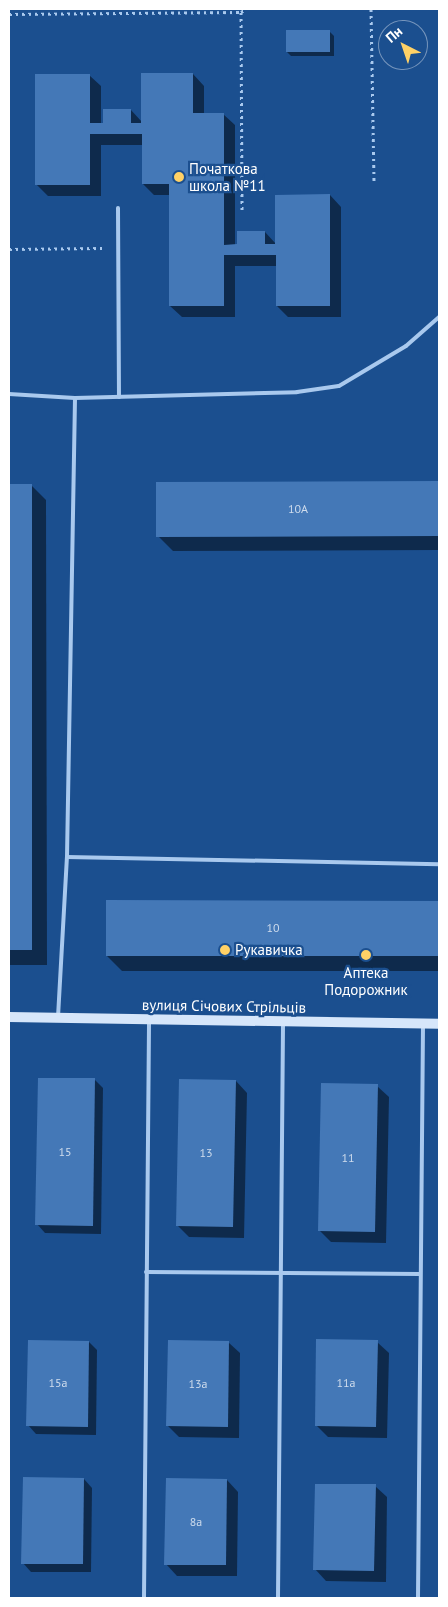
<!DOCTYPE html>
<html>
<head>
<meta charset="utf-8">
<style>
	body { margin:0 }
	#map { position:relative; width:448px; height:1607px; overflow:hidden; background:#1b4f8f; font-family:"PT Sans",sans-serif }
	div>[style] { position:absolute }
	.shadow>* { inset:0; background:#0007 }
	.building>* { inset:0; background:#4478b7 }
	.path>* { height:3px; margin-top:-1.5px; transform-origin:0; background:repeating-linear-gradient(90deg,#a9c9ee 0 2.5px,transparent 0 6.5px) }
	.lane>* { height:4px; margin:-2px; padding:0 2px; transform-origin:2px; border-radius:2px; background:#a9c9ee }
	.secondary>* { height:10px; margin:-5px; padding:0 5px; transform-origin:5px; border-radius:5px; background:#d6e6fa }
	.dots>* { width:14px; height:14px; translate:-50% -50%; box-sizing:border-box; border:2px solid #1b4f8f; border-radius:50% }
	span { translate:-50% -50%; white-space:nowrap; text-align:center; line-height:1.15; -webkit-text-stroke:4.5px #1b4f8f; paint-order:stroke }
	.number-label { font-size:12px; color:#d0dded }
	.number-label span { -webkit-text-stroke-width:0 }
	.poi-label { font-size:15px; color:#fff }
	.left { translate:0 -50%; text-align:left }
	.street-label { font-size:15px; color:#fff }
	.frame { position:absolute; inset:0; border:10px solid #fff; pointer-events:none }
	.north { position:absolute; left:378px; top:20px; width:50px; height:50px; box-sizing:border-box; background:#1b4f8f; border:1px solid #7695bc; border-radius:50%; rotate:319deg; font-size:14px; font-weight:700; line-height:20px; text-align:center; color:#fff }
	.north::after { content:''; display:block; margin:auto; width:18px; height:22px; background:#ffd166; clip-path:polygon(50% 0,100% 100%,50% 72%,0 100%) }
</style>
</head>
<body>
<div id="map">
	<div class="shadow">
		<div style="clip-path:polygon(330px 32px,334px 36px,334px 56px,291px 56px,287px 52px)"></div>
		<div style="clip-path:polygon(193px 74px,204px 86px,204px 114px,223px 114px,235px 125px,235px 246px,265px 232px,276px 244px,330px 195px,341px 207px,341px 317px,288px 317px,277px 306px,277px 266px,235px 266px,235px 317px,182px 317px,170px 306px,170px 195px,154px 195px,143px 184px,143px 145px,101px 145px,101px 196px,48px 196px,36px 184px,89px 75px,101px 86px,101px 124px,131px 110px,142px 122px)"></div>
		<div style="clip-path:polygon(439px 482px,439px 550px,173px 551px,158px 536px,157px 484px)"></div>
		<div style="clip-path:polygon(9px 485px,31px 485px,46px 500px,47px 965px,9px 965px)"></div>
		<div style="clip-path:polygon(107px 902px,439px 902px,439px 971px,122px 971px,107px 956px)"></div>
		<div style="clip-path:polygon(95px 1080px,103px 1088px,101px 1234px,45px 1233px,37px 1224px)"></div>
		<div style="clip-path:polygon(236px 1081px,247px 1093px,244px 1238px,189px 1237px,178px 1226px)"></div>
		<div style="clip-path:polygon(377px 1086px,389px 1097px,386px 1243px,331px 1242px,319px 1230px)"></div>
		<div style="clip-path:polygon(89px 1342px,97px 1350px,96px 1435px,36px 1434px,28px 1425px)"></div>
		<div style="clip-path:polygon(228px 1342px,240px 1353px,239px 1438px,179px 1437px,168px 1426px)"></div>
		<div style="clip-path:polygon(377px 1342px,389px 1353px,387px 1438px,328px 1437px,316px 1425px)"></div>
		<div style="clip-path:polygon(84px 1479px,92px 1488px,91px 1572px,31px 1572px,23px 1563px)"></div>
		<div style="clip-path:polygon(227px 1480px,238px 1492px,237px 1576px,177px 1576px,166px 1564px)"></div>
		<div style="clip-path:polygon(375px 1486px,387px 1497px,386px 1582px,326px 1581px,315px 1569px)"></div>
	</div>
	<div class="building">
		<div style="clip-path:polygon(286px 30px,330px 30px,330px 52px,286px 52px)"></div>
		<div style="clip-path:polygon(141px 73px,193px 73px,193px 113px,224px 113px,224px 245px,237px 244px,237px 231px,265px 231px,265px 244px,275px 244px,275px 195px,330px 194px,330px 306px,276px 306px,276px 255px,224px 255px,224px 306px,169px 306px,169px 184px,142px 184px,142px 134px,90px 134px,90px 185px,35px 185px,35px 74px,90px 74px,90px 123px,103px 123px,103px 109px,131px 109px,131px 123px,141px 123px)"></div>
		<div style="clip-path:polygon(439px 481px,439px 536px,156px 537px,156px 482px)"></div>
		<div style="clip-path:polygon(9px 484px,32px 484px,32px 950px,9px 950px)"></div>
		<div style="clip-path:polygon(106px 900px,439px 901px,439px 956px,106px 956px)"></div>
		<div style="clip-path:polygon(38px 1078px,95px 1078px,93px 1226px,35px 1225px)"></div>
		<div style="clip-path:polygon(179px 1079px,236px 1080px,233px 1227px,176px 1226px)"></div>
		<div style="clip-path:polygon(321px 1083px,378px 1084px,375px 1232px,318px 1231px)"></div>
		<div style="clip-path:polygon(316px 1339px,378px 1340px,376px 1427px,315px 1426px)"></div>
		<div style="clip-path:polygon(28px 1340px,89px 1341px,88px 1427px,26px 1426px)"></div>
		<div style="clip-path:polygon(168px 1340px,229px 1341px,228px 1427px,166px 1426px)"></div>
		<div style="clip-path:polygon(23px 1477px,84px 1478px,83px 1564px,21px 1564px)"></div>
		<div style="clip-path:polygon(166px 1478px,227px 1479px,226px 1565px,164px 1565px)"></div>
		<div style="clip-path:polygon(315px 1484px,376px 1484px,374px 1571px,313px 1570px)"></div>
	</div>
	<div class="path">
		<div style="left:371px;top:9px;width:173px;rotate:89deg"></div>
		<div style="left:241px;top:12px;width:6px;rotate:-31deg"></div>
		<div style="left:9px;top:14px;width:232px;rotate:-0.5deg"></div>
		<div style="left:241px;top:12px;width:198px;rotate:89.7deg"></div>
		<div style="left:9px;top:249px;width:93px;rotate:-0.6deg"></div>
	</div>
	<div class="lane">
		<div style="left:118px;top:208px;width:189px;rotate:89.7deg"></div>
		<div style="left:9px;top:394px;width:66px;rotate:3.5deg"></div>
		<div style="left:67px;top:857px;width:372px;rotate:1.1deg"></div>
		<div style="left:58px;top:1017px;width:160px;rotate:-86.8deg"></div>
		<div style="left:67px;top:857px;width:459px;rotate:-89deg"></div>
		<div style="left:75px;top:398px;width:222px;rotate:-1.5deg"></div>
		<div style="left:297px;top:392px;width:42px;rotate:-8.1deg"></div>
		<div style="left:339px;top:386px;width:78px;rotate:-30.8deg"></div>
		<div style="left:406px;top:346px;width:44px;rotate:-41.3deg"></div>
		<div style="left:146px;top:1272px;width:274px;rotate:0.4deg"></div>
		<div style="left:144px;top:1598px;width:577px;rotate:-89.5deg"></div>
		<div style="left:278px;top:1598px;width:575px;rotate:-89.5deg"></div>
		<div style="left:418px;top:1598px;width:572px;rotate:-89.5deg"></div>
	</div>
	<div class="secondary">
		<div style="left:9px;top:1017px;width:430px;rotate:0.9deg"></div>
	</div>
	<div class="dots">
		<div style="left:179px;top:177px;background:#ffd166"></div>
		<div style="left:225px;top:950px;background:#ffd166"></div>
		<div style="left:366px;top:955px;background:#ffd166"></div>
	</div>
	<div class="number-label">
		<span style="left:298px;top:509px">10А</span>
		<span style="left:273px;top:928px">10</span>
		<span style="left:65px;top:1152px">15</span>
		<span style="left:206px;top:1153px">13</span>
		<span style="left:348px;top:1158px">11</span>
		<span style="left:58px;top:1383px">15а</span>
		<span style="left:346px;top:1383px">11а</span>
		<span style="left:198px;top:1384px">13а</span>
		<span style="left:196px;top:1522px">8а</span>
	</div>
	<div class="poi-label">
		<span class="left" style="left:189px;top:177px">Початкова<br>школа №11</span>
		<span class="left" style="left:235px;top:950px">Рукавичка</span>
		<span style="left:366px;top:981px">Аптека<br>Подорожник</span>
	</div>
	<div class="street-label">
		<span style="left:224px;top:1006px;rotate:1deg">вулиця Січових Стрільців</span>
	</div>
	<div class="frame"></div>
	<div class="north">Пн</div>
</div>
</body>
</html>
